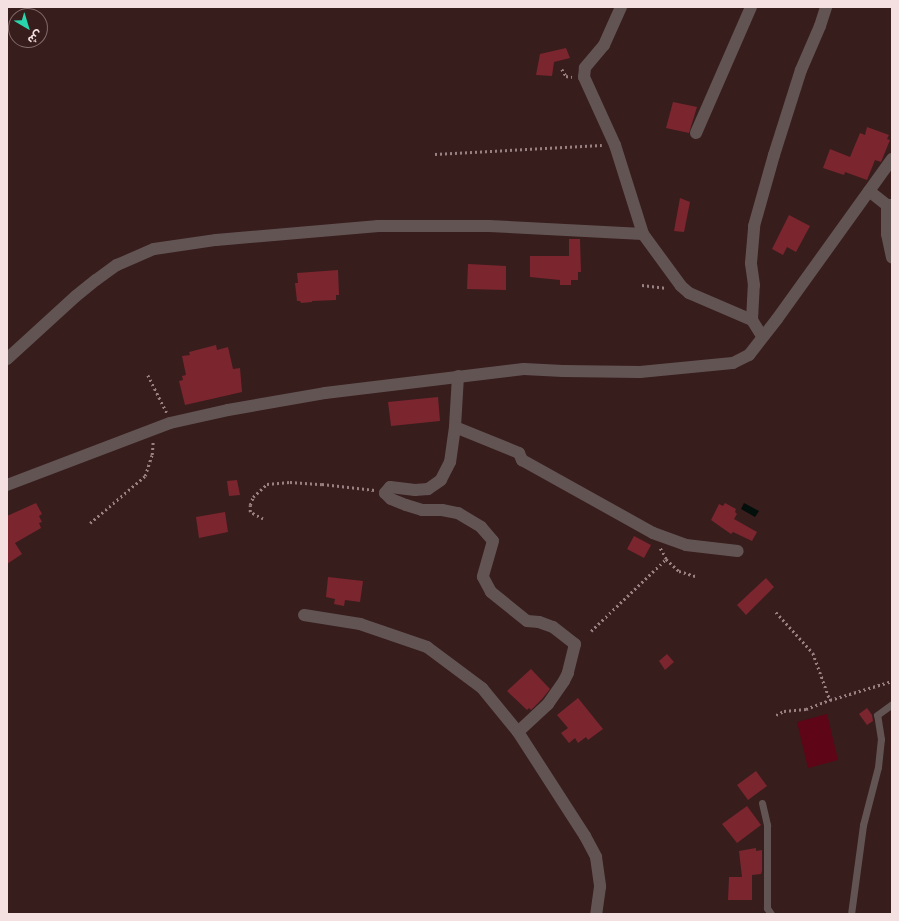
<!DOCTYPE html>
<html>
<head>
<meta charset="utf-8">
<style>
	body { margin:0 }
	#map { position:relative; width:899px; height:921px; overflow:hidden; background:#381d1d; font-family:"Roboto Condensed","Noto Sans Arabic",sans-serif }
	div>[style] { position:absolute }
	.green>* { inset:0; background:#5e0517 }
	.water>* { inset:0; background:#020f0b }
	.building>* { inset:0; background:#7b252e }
	.path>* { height:2.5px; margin-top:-1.25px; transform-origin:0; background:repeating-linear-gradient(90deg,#998181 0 2px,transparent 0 5px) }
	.lane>* { height:7px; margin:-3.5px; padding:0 3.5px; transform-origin:3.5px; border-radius:3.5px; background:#635454 }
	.street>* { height:12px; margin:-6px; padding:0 6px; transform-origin:6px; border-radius:6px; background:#635454 }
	span { translate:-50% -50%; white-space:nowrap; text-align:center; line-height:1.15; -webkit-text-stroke:3.5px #381d1d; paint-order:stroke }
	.frame { position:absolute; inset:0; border:8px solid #f4e0e0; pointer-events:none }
	.north { position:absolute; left:8px; top:8px; width:40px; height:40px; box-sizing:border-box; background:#381d1d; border:1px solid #836b6b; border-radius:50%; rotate:142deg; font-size:11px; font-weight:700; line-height:16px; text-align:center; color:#f4e0e0 }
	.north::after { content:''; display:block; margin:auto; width:14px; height:18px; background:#29d5ac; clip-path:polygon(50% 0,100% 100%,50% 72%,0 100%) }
</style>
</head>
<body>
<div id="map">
	<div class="green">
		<div style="clip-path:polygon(827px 714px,838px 760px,808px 768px,797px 722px)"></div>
	</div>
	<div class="water">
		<div style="clip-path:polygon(744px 503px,759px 511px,755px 517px,741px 509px)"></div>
	</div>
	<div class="building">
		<div style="clip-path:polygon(566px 48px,570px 58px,554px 62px,552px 76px,536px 75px,540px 54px)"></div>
		<div style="clip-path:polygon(673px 102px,697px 107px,689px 133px,666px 128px)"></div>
		<div style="clip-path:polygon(867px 127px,889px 135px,887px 139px,890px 140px,881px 162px,875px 160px,867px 180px,845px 172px,844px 175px,823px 168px,830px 149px,850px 157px,860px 133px,865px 135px)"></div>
		<div style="clip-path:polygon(680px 198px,690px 202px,684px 232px,674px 231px)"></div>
		<div style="clip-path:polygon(789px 215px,810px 226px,796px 252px,787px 247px,783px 255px,772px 249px)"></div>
		<div style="clip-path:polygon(569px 239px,580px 239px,581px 272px,578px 272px,578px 280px,571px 280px,571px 285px,560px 285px,560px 280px,530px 277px,530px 256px,569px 256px)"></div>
		<div style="clip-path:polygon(468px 264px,506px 266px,506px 290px,467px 289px)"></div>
		<div style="clip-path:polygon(338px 270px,339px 295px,336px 295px,336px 300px,312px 301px,312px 302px,301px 303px,300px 301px,297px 301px,295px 283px,298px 283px,297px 273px)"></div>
		<div style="clip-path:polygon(216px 345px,217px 350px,228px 347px,233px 369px,240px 368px,242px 392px,185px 405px,179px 381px,183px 380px,182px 376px,186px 375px,182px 356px,190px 355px,189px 352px)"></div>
		<div style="clip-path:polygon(438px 397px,440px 421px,391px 426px,388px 402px)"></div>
		<div style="clip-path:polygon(237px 480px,240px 495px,229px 496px,227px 481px)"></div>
		<div style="clip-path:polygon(36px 503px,42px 514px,39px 516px,42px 522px,39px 523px,41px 528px,15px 543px,22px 554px,7px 564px,7px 516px)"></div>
		<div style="clip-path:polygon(725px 503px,736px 509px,735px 512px,737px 514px,734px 519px,757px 532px,752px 541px,733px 532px,731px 534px,711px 520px,719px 504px,723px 506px)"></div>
		<div style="clip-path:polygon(225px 512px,228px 532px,199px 538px,196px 517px)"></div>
		<div style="clip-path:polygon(634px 536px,651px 545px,644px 558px,627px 549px)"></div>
		<div style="clip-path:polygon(328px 577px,363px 581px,360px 602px,345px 600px,344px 606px,334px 604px,335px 599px,326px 597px)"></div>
		<div style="clip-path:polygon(766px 578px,774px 587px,746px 615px,737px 605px)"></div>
		<div style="clip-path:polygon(667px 654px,674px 662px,665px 670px,659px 661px)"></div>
		<div style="clip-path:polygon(531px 669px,550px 689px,542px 699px,531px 710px,529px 708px,527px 710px,507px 691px)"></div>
		<div style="clip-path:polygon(578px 698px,603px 729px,588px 740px,586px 737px,578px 743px,575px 738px,569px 743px,561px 733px,568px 728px,557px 715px)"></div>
		<div style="clip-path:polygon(867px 708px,872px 715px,873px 721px,867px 725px,859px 714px)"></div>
		<div style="clip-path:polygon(756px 771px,767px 786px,748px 800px,737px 785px)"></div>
		<div style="clip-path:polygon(747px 806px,761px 825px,737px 843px,722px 824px)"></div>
		<div style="clip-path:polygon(756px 848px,756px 851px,762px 850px,762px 871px,761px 874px,752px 875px,752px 900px,728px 900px,729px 877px,742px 877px,739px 851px)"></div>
	</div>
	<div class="path">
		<div style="left:562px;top:69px;width:8px;rotate:60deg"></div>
		<div style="left:566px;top:76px;width:6px;rotate:9deg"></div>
		<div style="left:435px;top:154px;width:167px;rotate:-3.1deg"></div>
		<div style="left:642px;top:285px;width:25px;rotate:7deg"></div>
		<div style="left:148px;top:375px;width:42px;rotate:63.4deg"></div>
		<div style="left:263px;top:519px;width:15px;rotate:-152deg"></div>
		<div style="left:250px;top:512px;width:7px;rotate:-90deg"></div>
		<div style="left:250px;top:505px;width:9px;rotate:-69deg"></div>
		<div style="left:253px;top:497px;width:19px;rotate:-43deg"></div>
		<div style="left:267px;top:484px;width:23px;rotate:-5deg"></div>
		<div style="left:290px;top:482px;width:32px;rotate:4deg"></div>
		<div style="left:322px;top:484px;width:53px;rotate:6.5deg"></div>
		<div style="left:90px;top:523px;width:72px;rotate:-40.5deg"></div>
		<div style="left:145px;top:476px;width:22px;rotate:-72deg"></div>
		<div style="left:152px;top:455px;width:14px;rotate:-86deg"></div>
		<div style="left:666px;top:559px;width:18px;rotate:43deg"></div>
		<div style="left:679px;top:571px;width:17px;rotate:17deg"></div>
		<div style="left:776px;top:612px;width:55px;rotate:47.9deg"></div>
		<div style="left:813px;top:653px;width:50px;rotate:70.1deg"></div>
		<div style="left:830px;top:700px;width:65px;rotate:-17deg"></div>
		<div style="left:591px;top:631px;width:104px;rotate:-43.8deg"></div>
		<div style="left:666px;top:559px;width:13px;rotate:-119deg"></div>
		<div style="left:776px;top:715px;width:9px;rotate:-27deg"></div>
		<div style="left:784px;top:711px;width:22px;rotate:-5deg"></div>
		<div style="left:806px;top:709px;width:26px;rotate:-21deg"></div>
	</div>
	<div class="lane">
		<div style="left:762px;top:803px;width:23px;rotate:77deg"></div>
		<div style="left:767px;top:825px;width:83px;rotate:90deg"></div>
		<div style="left:767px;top:908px;width:7px;rotate:56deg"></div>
		<div style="left:851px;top:914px;width:90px;rotate:-82.3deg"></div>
		<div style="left:863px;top:825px;width:60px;rotate:-75.5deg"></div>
		<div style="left:878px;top:767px;width:28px;rotate:-84deg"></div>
		<div style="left:881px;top:739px;width:24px;rotate:-99deg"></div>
		<div style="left:877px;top:715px;width:19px;rotate:-36deg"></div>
	</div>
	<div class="street">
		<div style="left:621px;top:7px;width:42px;rotate:114.1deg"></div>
		<div style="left:604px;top:45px;width:30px;rotate:130deg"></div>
		<div style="left:585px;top:68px;width:9px;rotate:96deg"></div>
		<div style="left:584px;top:77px;width:75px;rotate:65.5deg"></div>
		<div style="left:615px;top:145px;width:93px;rotate:72.5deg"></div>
		<div style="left:643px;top:234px;width:64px;rotate:53.8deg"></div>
		<div style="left:681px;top:286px;width:11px;rotate:41deg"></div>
		<div style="left:689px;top:293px;width:69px;rotate:23.2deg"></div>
		<div style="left:696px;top:133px;width:137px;rotate:-66.4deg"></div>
		<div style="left:869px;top:191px;width:23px;rotate:38deg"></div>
		<div style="left:887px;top:205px;width:5px"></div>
		<div style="left:887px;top:205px;width:29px;rotate:90deg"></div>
		<div style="left:887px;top:234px;width:24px;rotate:78deg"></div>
		<div style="left:762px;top:336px;width:19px;rotate:-122deg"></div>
		<div style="left:752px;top:320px;width:35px;rotate:-87deg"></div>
		<div style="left:754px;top:285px;width:22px;rotate:-98deg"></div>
		<div style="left:751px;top:263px;width:37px;rotate:-85deg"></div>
		<div style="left:754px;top:226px;width:74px;rotate:-74.3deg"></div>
		<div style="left:774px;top:155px;width:89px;rotate:-72.4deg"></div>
		<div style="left:801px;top:70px;width:48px;rotate:-66.6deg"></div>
		<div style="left:820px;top:26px;width:20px;rotate:-72deg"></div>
		<div style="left:7px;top:359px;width:93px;rotate:-42.4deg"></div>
		<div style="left:76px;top:296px;width:26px;rotate:-39deg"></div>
		<div style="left:96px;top:280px;width:26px;rotate:-36deg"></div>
		<div style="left:117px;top:265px;width:40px;rotate:-23.4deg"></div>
		<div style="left:154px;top:249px;width:63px;rotate:-8.3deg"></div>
		<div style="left:216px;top:240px;width:163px;rotate:-4.9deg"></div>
		<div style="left:378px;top:226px;width:111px"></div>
		<div style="left:489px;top:226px;width:154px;rotate:3deg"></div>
		<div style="left:458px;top:376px;width:51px;rotate:93.4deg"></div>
		<div style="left:455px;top:427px;width:35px;rotate:98deg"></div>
		<div style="left:450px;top:462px;width:20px;rotate:117deg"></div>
		<div style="left:441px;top:480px;width:16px;rotate:145deg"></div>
		<div style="left:428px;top:489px;width:13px;rotate:176deg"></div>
		<div style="left:415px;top:490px;width:25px;rotate:-173deg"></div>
		<div style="left:390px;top:487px;width:8px;rotate:130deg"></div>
		<div style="left:385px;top:493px;width:8px;rotate:45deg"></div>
		<div style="left:391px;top:499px;width:16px;rotate:22deg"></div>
		<div style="left:406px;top:505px;width:17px;rotate:17deg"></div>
		<div style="left:422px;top:510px;width:20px"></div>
		<div style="left:442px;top:510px;width:16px;rotate:11deg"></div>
		<div style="left:458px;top:513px;width:27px;rotate:31deg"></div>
		<div style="left:481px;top:527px;width:18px;rotate:49deg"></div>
		<div style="left:493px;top:541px;width:37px;rotate:106deg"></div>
		<div style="left:483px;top:577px;width:17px;rotate:62deg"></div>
		<div style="left:491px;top:592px;width:46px;rotate:38.9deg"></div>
		<div style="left:527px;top:621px;width:12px;rotate:5deg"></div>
		<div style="left:539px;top:622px;width:15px;rotate:20deg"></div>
		<div style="left:553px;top:627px;width:28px;rotate:38deg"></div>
		<div style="left:575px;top:644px;width:30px;rotate:104deg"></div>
		<div style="left:568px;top:673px;width:9px;rotate:117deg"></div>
		<div style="left:564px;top:681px;width:28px;rotate:125deg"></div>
		<div style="left:548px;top:704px;width:41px;rotate:137deg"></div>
		<div style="left:518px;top:732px;width:124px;rotate:57.2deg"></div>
		<div style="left:585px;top:836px;width:24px;rotate:62deg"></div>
		<div style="left:596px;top:857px;width:30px;rotate:82deg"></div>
		<div style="left:600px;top:887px;width:27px;rotate:98deg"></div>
		<div style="left:455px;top:427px;width:69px;rotate:22.1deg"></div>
		<div style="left:519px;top:453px;width:8px;rotate:67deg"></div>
		<div style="left:522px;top:460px;width:150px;rotate:29.1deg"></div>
		<div style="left:653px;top:533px;width:35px;rotate:20deg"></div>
		<div style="left:686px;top:545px;width:52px;rotate:6.6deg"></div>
		<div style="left:7px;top:485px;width:174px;rotate:-20.8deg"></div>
		<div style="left:170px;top:423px;width:59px;rotate:-12.6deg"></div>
		<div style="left:228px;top:410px;width:98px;rotate:-9.9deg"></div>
		<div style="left:325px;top:393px;width:200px;rotate:-6.9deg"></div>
		<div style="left:524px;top:369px;width:39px;rotate:3deg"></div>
		<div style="left:563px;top:371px;width:77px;rotate:0.7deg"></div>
		<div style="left:640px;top:372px;width:93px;rotate:-5.5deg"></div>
		<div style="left:733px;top:363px;width:18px;rotate:-27deg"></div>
		<div style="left:749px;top:355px;width:46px;rotate:-52.1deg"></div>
		<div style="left:777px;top:319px;width:197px;rotate:-54.3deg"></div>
		<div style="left:304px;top:615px;width:57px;rotate:9.1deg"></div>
		<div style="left:360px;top:624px;width:71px;rotate:18.9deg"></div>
		<div style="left:427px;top:647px;width:69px;rotate:36.7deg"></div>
		<div style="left:482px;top:688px;width:57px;rotate:50.7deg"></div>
	</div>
	<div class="frame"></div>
	<div class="north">ش</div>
</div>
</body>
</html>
